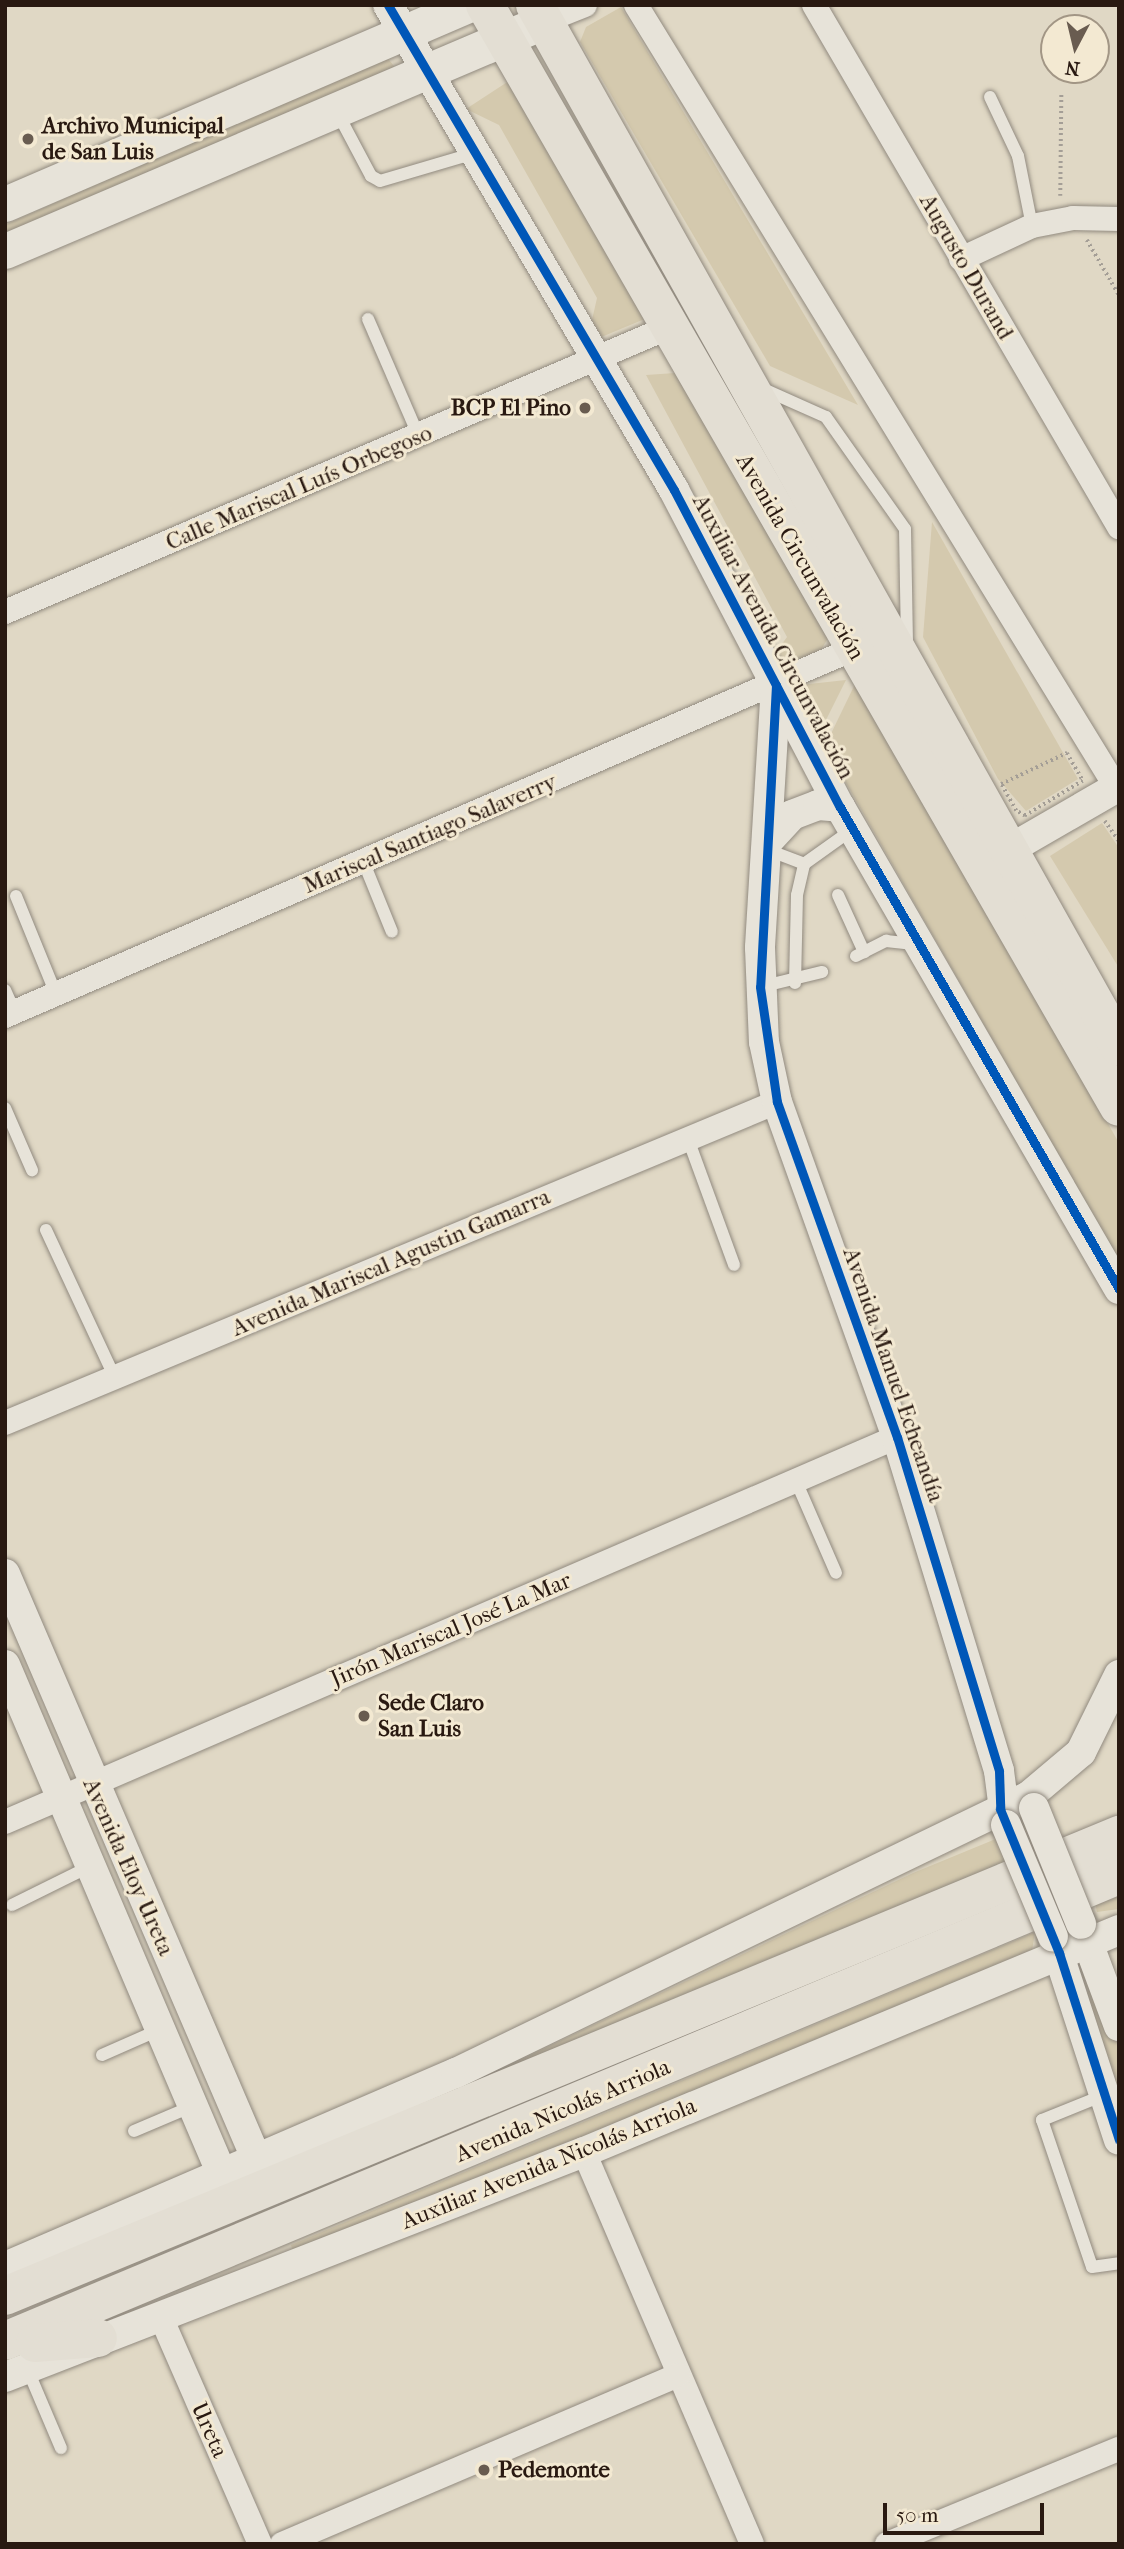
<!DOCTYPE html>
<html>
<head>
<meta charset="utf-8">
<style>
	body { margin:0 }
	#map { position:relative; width:1124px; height:2549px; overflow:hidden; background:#e0d8c5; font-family:"IM FELL French Canon",serif }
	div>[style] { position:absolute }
	.green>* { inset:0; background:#d4c9ae }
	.path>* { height:3.5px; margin-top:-1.75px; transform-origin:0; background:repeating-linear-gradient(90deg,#a49e96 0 2px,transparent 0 5.5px) }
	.roads { filter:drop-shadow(0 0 2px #918a7f) drop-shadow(0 0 2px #918a7f) }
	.service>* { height:12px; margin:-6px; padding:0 6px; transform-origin:6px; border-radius:6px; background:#e7e3d9 }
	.minor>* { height:24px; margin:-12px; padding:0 12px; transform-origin:12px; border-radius:12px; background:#e7e3d9 }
	.tertiary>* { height:30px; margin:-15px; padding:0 15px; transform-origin:15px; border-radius:15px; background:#e7e3d9 }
	.secondary>* { height:35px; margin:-17.5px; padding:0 17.5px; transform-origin:17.5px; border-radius:17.5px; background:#e7e3d9 }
	.primary>* { height:38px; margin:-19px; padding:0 19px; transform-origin:19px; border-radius:19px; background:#e3ded3 }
	.bridges { filter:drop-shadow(0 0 2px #918a7f) drop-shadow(0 0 2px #918a7f) }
	.tertiary-bridge>* { height:30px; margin:-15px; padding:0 15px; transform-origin:15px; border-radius:15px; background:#e7e3d9 }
	.cycleway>* { height:9px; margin:-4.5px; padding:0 4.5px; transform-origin:4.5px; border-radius:4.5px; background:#0057b8 }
	.dots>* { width:19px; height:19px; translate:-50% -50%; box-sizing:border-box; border:4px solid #f3e9d2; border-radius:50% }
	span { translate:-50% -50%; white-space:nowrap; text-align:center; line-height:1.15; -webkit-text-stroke:6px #f3e9d2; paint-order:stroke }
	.poi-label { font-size:23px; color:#291911; font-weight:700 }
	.left { translate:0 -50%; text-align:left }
	.right { translate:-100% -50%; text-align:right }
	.street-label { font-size:23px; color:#291911 }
	.frame { position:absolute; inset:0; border:7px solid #291911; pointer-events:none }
	.north { position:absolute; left:1040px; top:14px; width:70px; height:70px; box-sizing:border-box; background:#f3e9d2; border:2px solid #a29685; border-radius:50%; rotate:187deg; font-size:19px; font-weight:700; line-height:28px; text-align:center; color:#291911 }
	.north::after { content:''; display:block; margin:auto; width:24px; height:32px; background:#695c50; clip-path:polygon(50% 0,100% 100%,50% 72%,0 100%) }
	.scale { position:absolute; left:883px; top:2503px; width:161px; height:32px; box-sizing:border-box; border:4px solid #291911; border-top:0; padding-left:9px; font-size:21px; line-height:24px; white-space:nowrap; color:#291911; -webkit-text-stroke:5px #f3e9d2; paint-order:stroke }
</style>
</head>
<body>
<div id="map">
	<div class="green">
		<div style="clip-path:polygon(621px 7px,858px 405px,770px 366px,580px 42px,586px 27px)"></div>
		<div style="clip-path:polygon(386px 56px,397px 70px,5px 244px,5px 225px)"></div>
		<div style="clip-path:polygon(512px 79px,647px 318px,599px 338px,592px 320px,597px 298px,499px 125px,466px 109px)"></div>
		<div style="clip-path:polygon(675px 373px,828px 638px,821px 650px,783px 667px,776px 652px,787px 637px,646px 375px)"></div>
		<div style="clip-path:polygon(932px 522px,1078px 779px,1026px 811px,998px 779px,923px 637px)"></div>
		<div style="clip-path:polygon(846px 680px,821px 730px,800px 685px)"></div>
		<div style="clip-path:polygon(856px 682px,1119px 1143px,1119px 1262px,825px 746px)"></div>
		<div style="clip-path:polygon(1102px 823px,1119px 848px,1119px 968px,1050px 856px)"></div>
		<div style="clip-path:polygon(1003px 1836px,1016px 1864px,480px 2079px,913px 1873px)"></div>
		<div style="clip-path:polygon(1119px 1893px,1119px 1909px,1097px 1912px,1095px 1903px)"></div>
		<div style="clip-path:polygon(1035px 1932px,1032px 1951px,666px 2109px,293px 2252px,291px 2245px)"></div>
		<div style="clip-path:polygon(1090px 1978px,1119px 2029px,1119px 2097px,1087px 1995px)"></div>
	</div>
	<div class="path">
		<div style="left:1060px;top:196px;width:102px;rotate:-89.4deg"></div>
		<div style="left:1087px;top:240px;width:64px;rotate:59.8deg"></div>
		<div style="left:1067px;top:753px;width:32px;rotate:60deg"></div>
		<div style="left:1083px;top:781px;width:68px;rotate:148.9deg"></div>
		<div style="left:1025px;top:816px;width:10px;rotate:-151deg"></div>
		<div style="left:1016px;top:811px;width:31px;rotate:-119deg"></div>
		<div style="left:1001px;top:784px;width:73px;rotate:-25.2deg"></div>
		<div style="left:1105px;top:821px;width:24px;rotate:55deg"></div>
	</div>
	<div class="roads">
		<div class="service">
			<div style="left:990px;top:97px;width:65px;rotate:64.6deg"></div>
			<div style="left:1018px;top:156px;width:71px;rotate:78.7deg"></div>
			<div style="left:337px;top:112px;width:72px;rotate:62deg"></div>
			<div style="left:371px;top:176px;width:10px;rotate:29deg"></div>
			<div style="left:380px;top:181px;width:99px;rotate:-16.4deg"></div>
			<div style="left:368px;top:319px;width:129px;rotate:66.6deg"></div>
			<div style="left:761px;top:388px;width:71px;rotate:24deg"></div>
			<div style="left:826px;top:417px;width:137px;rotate:54.8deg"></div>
			<div style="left:905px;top:529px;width:113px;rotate:89deg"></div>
			<div style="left:768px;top:850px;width:39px;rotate:21deg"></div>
			<div style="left:364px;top:863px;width:74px;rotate:67.9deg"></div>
			<div style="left:838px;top:895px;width:63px;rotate:65.5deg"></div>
			<div style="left:16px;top:896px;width:106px;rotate:67.8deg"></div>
			<div style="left:856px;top:956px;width:34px;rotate:-27deg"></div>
			<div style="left:886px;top:941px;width:28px;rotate:6deg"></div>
			<div style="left:795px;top:983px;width:88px;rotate:-88.7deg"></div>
			<div style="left:797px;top:895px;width:32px;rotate:-77deg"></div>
			<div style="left:804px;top:864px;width:60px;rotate:-35.5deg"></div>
			<div style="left:760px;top:987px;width:64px;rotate:-13.6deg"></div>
			<div style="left:5px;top:990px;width:24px;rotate:66deg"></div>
			<div style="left:5px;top:1108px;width:68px;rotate:66.5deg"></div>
			<div style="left:688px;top:1139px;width:134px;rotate:69.9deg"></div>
			<div style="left:46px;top:1230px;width:163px;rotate:65deg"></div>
			<div style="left:796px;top:1481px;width:100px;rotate:66.5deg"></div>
			<div style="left:12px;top:1905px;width:86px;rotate:-26.3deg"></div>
			<div style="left:102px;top:2055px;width:62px;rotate:-23.7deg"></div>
			<div style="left:1104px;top:2095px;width:67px;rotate:158deg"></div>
			<div style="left:1042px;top:2120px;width:155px;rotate:71.2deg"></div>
			<div style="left:1092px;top:2267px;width:27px;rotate:-8deg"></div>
			<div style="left:134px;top:2131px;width:64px;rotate:-23deg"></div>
			<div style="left:27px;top:2368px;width:87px;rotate:67deg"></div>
		</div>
		<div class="minor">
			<div style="left:636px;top:5px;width:923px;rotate:58.46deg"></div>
			<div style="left:814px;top:5px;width:605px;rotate:59.7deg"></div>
			<div style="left:545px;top:21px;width:43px;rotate:-21.8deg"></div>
			<div style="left:961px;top:259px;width:78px;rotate:-24.9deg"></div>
			<div style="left:1032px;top:226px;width:42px;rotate:-11deg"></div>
			<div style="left:1073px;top:218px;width:46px;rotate:1.2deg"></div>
			<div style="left:5px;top:612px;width:720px;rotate:-23.22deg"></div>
			<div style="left:5px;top:1016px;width:924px;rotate:-23.4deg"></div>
			<div style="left:5px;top:1423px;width:836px;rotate:-22.58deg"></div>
			<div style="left:5px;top:1822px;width:972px;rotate:-23.35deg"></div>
			<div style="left:584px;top:2152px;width:426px;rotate:66.8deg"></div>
			<div style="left:160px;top:2315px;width:250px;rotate:66.4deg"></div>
			<div style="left:282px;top:2544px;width:431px;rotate:-23.1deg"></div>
			<div style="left:887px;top:2544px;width:251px;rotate:-22.3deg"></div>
		</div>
		<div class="tertiary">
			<div style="left:388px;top:5px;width:563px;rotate:59.47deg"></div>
			<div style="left:674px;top:490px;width:358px;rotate:62.4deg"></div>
			<div style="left:840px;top:807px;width:557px;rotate:59.94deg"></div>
			<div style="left:776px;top:685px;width:263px;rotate:93.5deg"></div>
			<div style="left:760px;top:948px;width:94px;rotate:87.6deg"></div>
			<div style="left:764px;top:1042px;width:61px;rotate:77.8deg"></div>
			<div style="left:777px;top:1102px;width:356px;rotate:70.3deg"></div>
			<div style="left:897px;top:1437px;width:349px;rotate:73deg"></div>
			<div style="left:999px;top:1771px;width:54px;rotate:82.6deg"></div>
			<div style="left:769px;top:840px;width:34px;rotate:-47deg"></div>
			<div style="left:792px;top:815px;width:28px;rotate:-21deg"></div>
			<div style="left:818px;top:805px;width:22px;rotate:5deg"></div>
			<div style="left:991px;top:860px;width:148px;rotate:-30deg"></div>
			<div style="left:5px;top:1574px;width:636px;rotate:66.74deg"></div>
			<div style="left:5px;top:1665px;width:551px;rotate:66.92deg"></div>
			<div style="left:1081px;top:1924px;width:109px;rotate:69.6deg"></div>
			<div style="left:1053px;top:1937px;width:213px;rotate:72deg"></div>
			<div style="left:5px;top:2267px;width:491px;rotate:-23.3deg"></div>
			<div style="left:456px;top:2073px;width:636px;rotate:-25.8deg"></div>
			<div style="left:1029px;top:1796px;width:68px;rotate:-40.2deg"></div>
			<div style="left:1081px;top:1752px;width:86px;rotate:-63.7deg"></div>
			<div style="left:5px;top:2377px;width:621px;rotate:-21.24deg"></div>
			<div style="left:584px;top:2152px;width:579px;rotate:-22.54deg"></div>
		</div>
		<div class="secondary">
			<div style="left:5px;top:204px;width:504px;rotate:-23.26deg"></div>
			<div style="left:5px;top:251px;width:587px;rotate:-23.07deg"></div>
		</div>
		<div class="primary">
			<div style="left:485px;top:5px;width:1271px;rotate:60.09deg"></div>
			<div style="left:535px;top:5px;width:1194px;rotate:60.71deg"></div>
			<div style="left:5px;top:2296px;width:1206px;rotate:-22.48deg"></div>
			<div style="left:5px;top:2341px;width:1208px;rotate:-22.7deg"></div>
			<div style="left:35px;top:2343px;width:63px;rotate:-4.5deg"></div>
		</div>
	</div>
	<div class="bridges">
		<div class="tertiary-bridge">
			<div style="left:1034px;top:1808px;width:125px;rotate:67.9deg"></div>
			<div style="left:1006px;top:1825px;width:121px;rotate:67.2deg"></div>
		</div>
	</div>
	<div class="cycleway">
		<div style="left:388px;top:5px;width:563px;rotate:59.47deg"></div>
		<div style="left:674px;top:490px;width:358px;rotate:62.4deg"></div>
		<div style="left:840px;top:807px;width:557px;rotate:59.94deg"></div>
		<div style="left:776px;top:685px;width:302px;rotate:93deg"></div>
		<div style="left:760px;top:987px;width:116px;rotate:81.6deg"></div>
		<div style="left:777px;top:1102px;width:356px;rotate:70.3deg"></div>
		<div style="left:897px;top:1437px;width:349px;rotate:73deg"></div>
		<div style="left:999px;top:1771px;width:38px;rotate:88deg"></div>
		<div style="left:1000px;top:1809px;width:156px;rotate:67.7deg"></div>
		<div style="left:1059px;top:1953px;width:196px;rotate:72.2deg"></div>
	</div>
	<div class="dots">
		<div style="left:28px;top:139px;background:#695c50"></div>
		<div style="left:585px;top:408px;background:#695c50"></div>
		<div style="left:364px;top:1716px;background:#695c50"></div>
		<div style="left:484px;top:2470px;background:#695c50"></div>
	</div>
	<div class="poi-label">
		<span class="left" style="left:42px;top:139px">Archivo Municipal<br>de San Luis</span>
		<span class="right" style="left:571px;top:408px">BCP El Pino</span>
		<span class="left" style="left:378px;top:1716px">Sede Claro<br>San Luis</span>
		<span class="left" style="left:498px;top:2470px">Pedemonte</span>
	</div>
	<div class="street-label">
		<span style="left:966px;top:267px;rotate:60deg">Augusto Durand</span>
		<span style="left:299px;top:488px;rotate:-23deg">Calle Mariscal Luís Orbegoso</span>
		<span style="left:800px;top:557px;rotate:60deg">Avenida Circunvalación</span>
		<span style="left:773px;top:637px;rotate:62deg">Auxiliar Avenida Circunvalación</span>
		<span style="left:430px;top:834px;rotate:-23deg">Mariscal Santiago Salaverry</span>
		<span style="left:391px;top:1263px;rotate:-23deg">Avenida Mariscal Agustin Gamarra</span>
		<span style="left:893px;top:1375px;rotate:71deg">Avenida Manuel Echeandía</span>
		<span style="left:451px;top:1630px;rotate:-23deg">Jirón Mariscal José La Mar</span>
		<span style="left:128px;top:1867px;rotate:66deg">Avenida Eloy Ureta</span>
		<span style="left:563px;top:2111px;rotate:-23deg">Avenida Nicolás Arriola</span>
		<span style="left:549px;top:2164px;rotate:-22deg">Auxiliar Avenida Nicolás Arriola</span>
		<span style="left:209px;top:2430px;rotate:66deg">Ureta</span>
	</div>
	<div class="frame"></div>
	<div class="north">N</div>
	<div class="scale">50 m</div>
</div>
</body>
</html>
